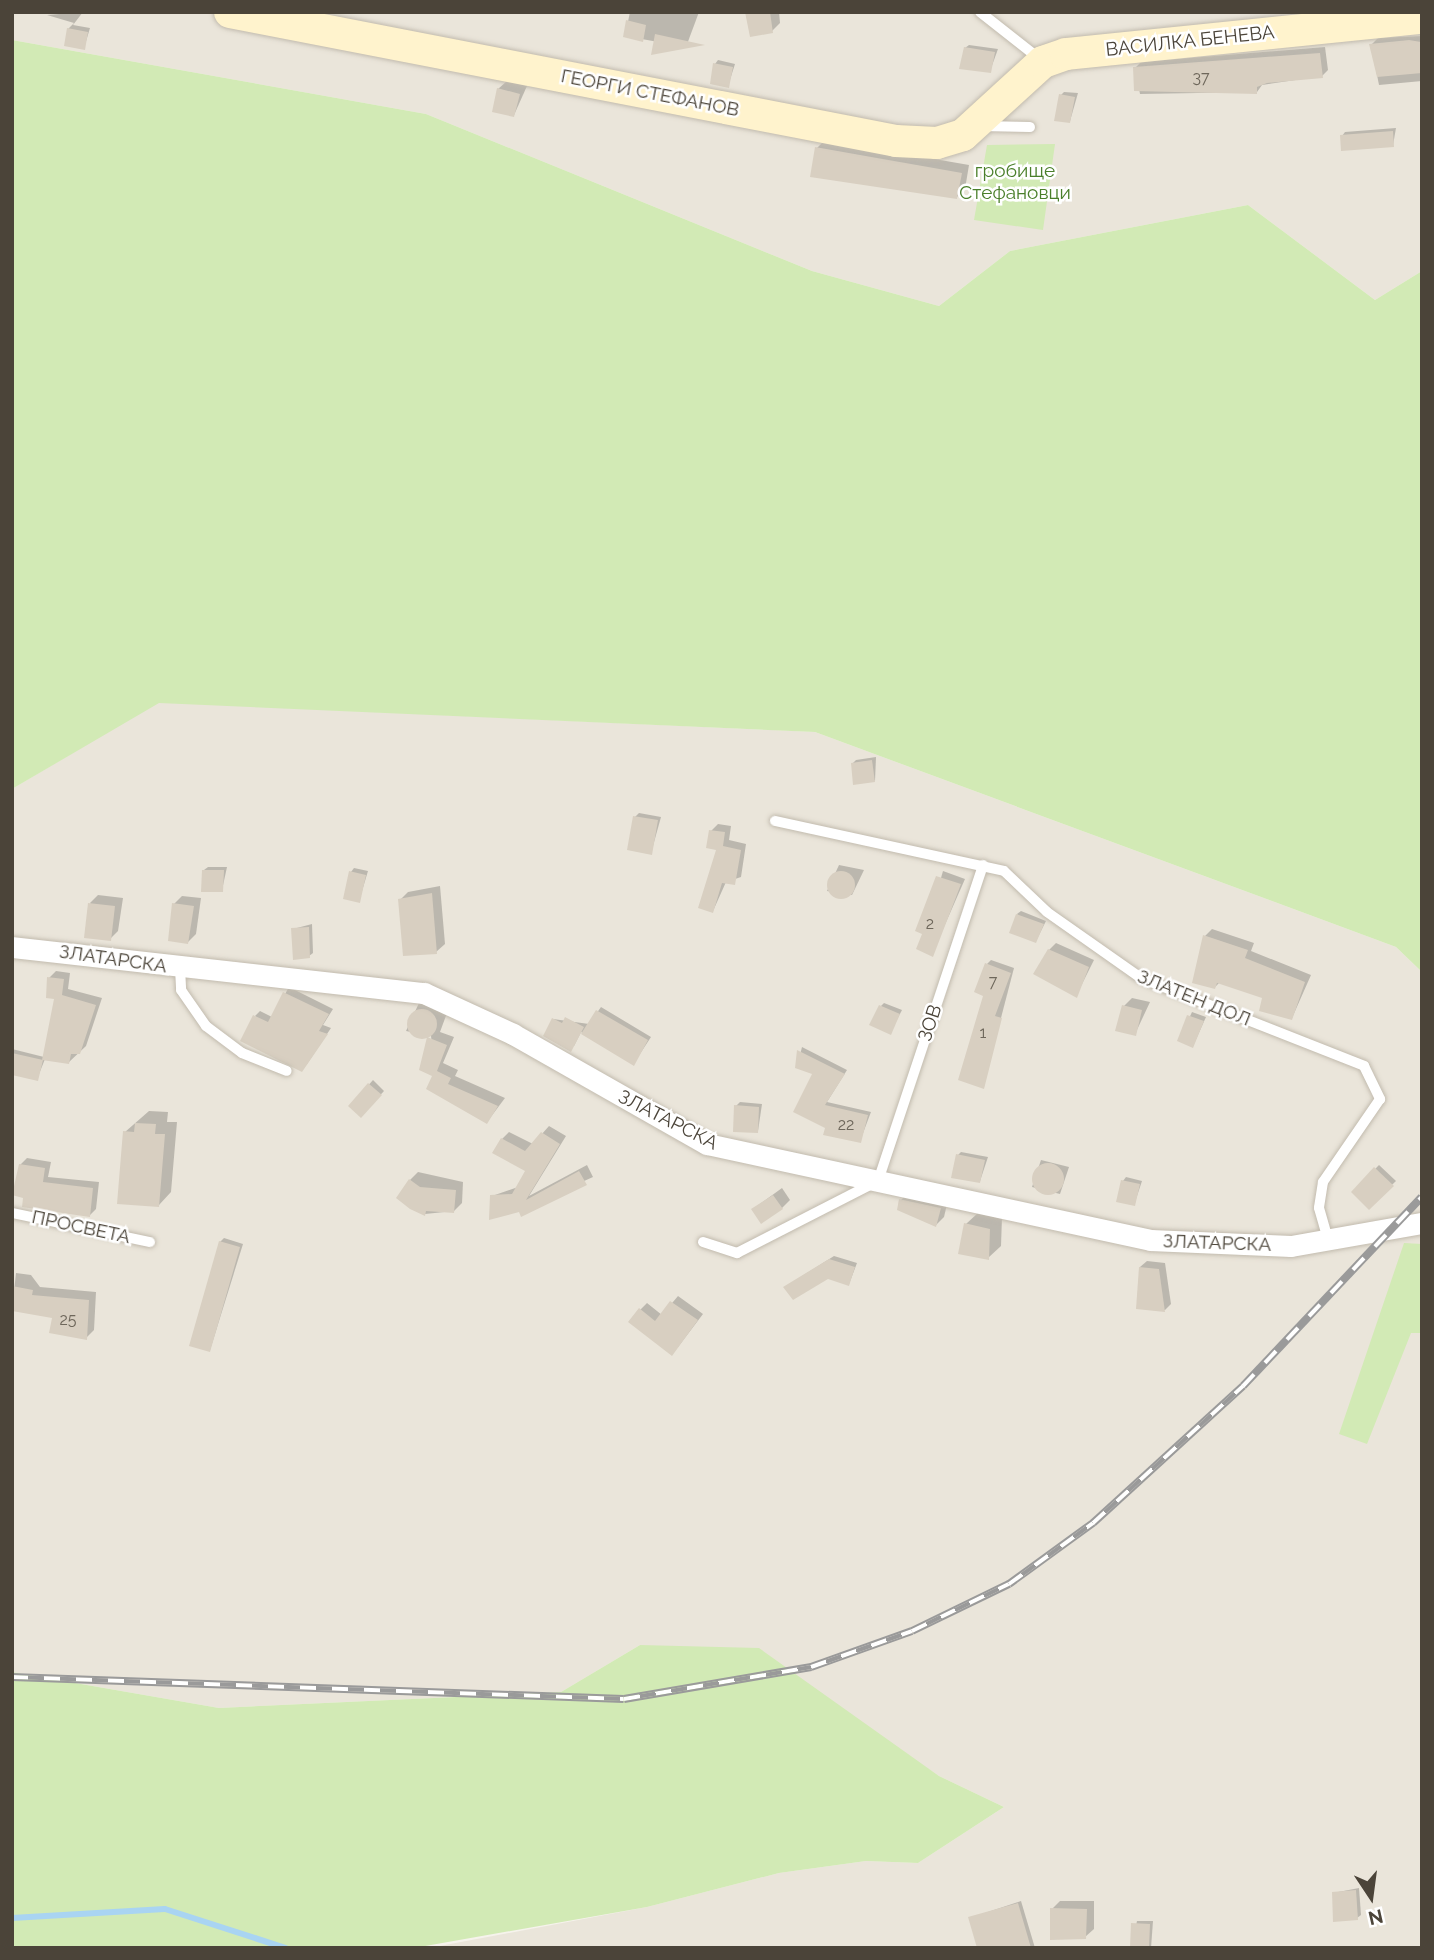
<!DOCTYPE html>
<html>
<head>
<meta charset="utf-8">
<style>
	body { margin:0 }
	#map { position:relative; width:1434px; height:1960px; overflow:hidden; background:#f6f3ec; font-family:Raleway,sans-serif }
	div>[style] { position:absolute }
	.residential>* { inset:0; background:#eae5da }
	.green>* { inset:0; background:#d2eab5 }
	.shadow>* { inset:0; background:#0003 }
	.stream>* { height:6px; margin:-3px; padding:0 3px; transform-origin:3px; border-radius:3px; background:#a9d4f2 }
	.building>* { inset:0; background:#d8cfc1 }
	.round { border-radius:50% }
	.roads { filter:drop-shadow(0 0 2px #c2bbae) drop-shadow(0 0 2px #c2bbae) }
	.lane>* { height:10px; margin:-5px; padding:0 5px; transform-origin:5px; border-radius:5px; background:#fff }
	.street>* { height:21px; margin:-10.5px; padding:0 10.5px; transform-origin:10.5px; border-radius:10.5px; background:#fff }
	.secondary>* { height:32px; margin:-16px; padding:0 16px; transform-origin:16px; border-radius:16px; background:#fff3cd }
	.rail>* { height:8px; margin-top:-4px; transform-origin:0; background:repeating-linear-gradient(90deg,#fff 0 16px,#9a9a9a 0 32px); box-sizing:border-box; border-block:2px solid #9a9a9a }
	span { translate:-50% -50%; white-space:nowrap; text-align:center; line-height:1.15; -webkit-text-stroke:5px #fff; paint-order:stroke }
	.number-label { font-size:16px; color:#6e675b }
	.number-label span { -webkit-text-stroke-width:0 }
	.street-label { font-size:19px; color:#4b4439 }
	.park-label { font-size:19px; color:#4a7f2a }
	.frame { position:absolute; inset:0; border:14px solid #4b4439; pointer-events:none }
	.north { position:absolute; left:1336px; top:1862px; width:70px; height:70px; -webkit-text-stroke:5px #fff; paint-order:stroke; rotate:167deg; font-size:19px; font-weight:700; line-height:28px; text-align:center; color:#4b4439 }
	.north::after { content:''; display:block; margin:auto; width:24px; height:32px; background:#4b4439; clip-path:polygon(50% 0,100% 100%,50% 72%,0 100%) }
</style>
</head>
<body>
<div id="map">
	<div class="residential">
		<div style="clip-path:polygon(12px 12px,1422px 12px,1422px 271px,1375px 300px,1248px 205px,1010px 251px,939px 306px,812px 271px,426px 114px,12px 40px)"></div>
		<div style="clip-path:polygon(158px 702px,815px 732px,1396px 947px,1422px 972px,1422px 1948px,429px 1948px,647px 1907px,779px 1873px,866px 1861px,918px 1863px,1004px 1807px,939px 1776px,853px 1719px,640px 1645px,561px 1692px,219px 1708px,12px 1672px,12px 789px)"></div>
	</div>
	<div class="green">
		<div style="clip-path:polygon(12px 40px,426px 114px,812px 271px,939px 306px,1010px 251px,1248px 205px,1375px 300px,1422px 271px,1422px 972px,1396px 947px,815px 732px,159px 703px,12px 789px)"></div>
		<div style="clip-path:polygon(1055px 144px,1043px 230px,974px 220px,987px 145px)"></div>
		<div style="clip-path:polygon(1404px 1243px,1422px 1244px,1422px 1333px,1411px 1333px,1367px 1444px,1339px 1434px)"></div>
		<div style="clip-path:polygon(640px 1645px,759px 1648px,939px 1776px,1004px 1807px,918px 1863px,866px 1861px,779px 1873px,647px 1907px,414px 1948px,12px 1948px,12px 1672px,219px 1708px,561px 1692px)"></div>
	</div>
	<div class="shadow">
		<div style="clip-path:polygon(83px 12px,73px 25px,90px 28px,84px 48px,68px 29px,74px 23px,47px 15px)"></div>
		<div style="clip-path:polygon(630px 12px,699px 12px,686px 47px,625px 36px)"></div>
		<div style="clip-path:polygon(747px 12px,779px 12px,780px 23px,772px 31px)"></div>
		<div style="clip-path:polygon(1422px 36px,1422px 81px,1379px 85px,1371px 45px,1378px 38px)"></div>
		<div style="clip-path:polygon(969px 45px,998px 49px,990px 71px,965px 48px)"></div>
		<div style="clip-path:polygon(1325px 47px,1328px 70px,1322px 76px,1262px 85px,1257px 92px,1140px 94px,1135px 68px,1141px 62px)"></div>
		<div style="clip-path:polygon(718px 60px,735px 64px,728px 86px,715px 64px)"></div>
		<div style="clip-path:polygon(507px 81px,527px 86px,514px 115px,498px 89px)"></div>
		<div style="clip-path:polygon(1064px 92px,1078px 93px,1070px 121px,1061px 95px)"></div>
		<div style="clip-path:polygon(1396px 128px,1393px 145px,1342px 136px,1345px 132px)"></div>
		<div style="clip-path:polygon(825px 140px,969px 165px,965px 189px,957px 197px,817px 148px)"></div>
		<div style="clip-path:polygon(876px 757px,875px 781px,853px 763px,856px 760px)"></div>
		<div style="clip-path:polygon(639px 813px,661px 817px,651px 853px,635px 817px)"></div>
		<div style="clip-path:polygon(718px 824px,731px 826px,729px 840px,746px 844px,741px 877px,726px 882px,713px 911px,718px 849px,711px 831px)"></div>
		<div style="clip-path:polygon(839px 865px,864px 870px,852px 895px,827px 891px)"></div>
		<div style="clip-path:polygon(208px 867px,227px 867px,222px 890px,204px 870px)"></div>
		<div style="clip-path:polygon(354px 868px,368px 871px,359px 901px,351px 872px)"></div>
		<div style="clip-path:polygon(943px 871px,965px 879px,932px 954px,925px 933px)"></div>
		<div style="clip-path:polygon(440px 886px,445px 944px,436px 952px,400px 900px,408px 892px)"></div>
		<div style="clip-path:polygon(98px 895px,123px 898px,118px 931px,110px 939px,90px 903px)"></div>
		<div style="clip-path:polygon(182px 896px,201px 898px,196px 934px,188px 942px,174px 904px)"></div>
		<div style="clip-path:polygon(1021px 911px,1046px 921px,1036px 941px,1017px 914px)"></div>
		<div style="clip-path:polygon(312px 924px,313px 953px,309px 956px,293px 929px)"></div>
		<div style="clip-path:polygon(1212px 929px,1254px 943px,1251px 951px,1311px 975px,1292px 1018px,1264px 997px,1220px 982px,1215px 987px,1205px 936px)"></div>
		<div style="clip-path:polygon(1056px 943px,1094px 960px,1076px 996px,1049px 950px)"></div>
		<div style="clip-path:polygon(991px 960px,1014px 968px,983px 1087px,987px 964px)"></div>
		<div style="clip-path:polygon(56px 971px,70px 973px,68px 989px,102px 998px,86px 1046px,68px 1063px,45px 1059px,37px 1079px,12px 1073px,12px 1049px,44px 1057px,56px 997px,49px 978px)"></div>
		<div style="clip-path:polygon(289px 987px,333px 1009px,323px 1025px,331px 1028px,307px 1064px,255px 1016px,260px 1011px,272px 1017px)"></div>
		<div style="clip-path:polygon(1132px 998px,1150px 1002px,1135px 1034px,1124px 1006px)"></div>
		<div style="clip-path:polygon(419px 1003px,447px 1013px,440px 1032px,454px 1037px,443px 1063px,458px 1070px,455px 1076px,505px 1098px,487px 1122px,435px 1075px,431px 1036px,406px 1031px)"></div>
		<div style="clip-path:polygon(884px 1003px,902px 1010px,890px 1033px,881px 1006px)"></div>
		<div style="clip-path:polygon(601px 1007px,651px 1037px,634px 1063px,581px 1032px,574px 1046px,553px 1019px,589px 1024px)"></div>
		<div style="clip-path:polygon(1192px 1012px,1206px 1017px,1193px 1046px,1179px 1040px)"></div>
		<div style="clip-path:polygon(802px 1047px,847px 1070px,827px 1102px,871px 1112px,860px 1141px,827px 1128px,815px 1073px,797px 1067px)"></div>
		<div style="clip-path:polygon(373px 1080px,384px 1091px,361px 1116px,350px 1106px)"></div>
		<div style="clip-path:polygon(740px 1102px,762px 1104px,758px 1131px,736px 1106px)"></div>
		<div style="clip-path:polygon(149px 1111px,168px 1112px,167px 1122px,177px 1122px,171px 1192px,159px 1205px,125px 1132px)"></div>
		<div style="clip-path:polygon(549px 1126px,566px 1136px,529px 1196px,587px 1165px,593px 1177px,520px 1210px,492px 1196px,518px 1187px,527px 1170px,502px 1139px,509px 1132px,533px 1144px)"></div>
		<div style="clip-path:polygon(961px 1152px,988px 1157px,980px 1181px,958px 1155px)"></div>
		<div style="clip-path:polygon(27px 1158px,51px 1162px,48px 1177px,99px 1182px,96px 1209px,89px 1216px,24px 1205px,20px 1165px)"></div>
		<div style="clip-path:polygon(1041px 1160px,1069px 1167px,1060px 1194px,1032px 1187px)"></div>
		<div style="clip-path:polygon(1379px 1165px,1396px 1181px,1369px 1207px,1353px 1192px)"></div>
		<div style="clip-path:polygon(418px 1172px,463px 1182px,462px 1203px,454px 1211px,425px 1214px,410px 1180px)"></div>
		<div style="clip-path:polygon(1126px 1177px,1142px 1181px,1134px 1205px,1123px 1181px)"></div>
		<div style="clip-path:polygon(782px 1188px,790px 1200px,782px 1208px,753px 1209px)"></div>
		<div style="clip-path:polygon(909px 1192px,948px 1200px,944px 1217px,936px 1225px,901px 1200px)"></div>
		<div style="clip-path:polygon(979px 1212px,1002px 1217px,1001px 1246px,988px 1258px,966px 1224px)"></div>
		<div style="clip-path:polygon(224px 1238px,243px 1244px,210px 1350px,220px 1242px)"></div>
		<div style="clip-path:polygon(834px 1256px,857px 1263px,849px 1284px,828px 1277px,785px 1287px)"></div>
		<div style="clip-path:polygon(1147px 1261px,1165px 1263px,1171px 1304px,1165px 1310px,1138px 1307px,1140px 1267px)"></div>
		<div style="clip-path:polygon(16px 1273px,31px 1275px,40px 1287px,96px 1292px,94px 1330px,86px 1338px,54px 1317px,12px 1309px)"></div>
		<div style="clip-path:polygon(678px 1296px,703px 1314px,678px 1347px,640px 1310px,647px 1303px,662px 1315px)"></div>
		<div style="clip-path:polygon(1359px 1888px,1361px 1915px,1357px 1918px,1333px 1893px)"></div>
		<div style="clip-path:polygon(1021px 1901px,1035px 1948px,1014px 1948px,970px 1918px)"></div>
		<div style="clip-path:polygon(1060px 1901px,1094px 1901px,1094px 1929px,1085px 1937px,1052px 1909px)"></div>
		<div style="clip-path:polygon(1137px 1921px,1153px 1921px,1151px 1948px,1131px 1948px)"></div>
	</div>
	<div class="stream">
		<div style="left:12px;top:1918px;width:153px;rotate:-3.4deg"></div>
		<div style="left:165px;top:1909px;width:127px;rotate:17.9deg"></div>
	</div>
	<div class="building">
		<div style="clip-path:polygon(745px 12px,770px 12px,773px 33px,750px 37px)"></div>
		<div style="clip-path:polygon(626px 20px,646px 25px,643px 42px,623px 37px)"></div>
		<div style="clip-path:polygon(67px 28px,88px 32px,85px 50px,64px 46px)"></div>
		<div style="clip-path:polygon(655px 34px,705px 45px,651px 55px)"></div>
		<div style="clip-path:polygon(1409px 40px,1421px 42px,1422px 73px,1377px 77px,1369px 44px)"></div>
		<div style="clip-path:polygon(964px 47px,995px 52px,991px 73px,959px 69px)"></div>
		<div style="clip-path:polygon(1320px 53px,1323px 78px,1267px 83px,1257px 87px,1257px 94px,1134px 91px,1133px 67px)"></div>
		<div style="clip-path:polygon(713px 63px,733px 67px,729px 88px,710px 84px)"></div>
		<div style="clip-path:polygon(497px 88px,520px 94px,514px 117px,492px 112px)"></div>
		<div style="clip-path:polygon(1059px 94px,1075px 97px,1070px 123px,1054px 121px)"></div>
		<div style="clip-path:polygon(1393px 131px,1394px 147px,1341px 151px,1340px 135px)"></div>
		<div style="clip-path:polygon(815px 147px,962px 173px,957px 199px,810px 177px)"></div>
		<div style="clip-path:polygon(872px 760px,875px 782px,853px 785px,851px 763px)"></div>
		<div style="clip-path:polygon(633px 816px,658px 820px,652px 855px,627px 850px)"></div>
		<div style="clip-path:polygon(709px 830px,725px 832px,723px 846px,741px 850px,735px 885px,722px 883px,713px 913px,698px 908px,716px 850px,706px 848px)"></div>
		<div style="clip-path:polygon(202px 870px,224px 870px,223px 892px,201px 892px)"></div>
		<div style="clip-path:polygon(349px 871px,366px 875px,360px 903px,343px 899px)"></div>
		<div class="round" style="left:827px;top:871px;width:28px;height:28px"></div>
		<div style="clip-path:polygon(936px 876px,961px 884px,933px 957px,916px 949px,922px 934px,915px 931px)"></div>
		<div style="clip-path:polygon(432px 893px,437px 954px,403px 956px,398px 899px)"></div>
		<div style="clip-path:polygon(88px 903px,115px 906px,111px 941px,84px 938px)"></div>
		<div style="clip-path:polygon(172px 903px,194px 906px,188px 944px,168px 941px)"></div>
		<div style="clip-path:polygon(1016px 914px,1044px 924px,1036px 943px,1009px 933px)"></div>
		<div style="clip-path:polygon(309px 927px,310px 958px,293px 960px,291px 928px)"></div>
		<div style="clip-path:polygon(1203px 935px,1248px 950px,1245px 958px,1305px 982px,1292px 1020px,1259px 1011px,1262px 998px,1217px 983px,1215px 989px,1192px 983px)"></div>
		<div style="clip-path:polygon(1048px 949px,1089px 967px,1077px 998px,1033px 974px)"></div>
		<div style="clip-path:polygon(985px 963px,1011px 973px,995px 1016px,1002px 1018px,984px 1089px,958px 1080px,983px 996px,974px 992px)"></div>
		<div style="clip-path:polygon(47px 977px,64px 979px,62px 995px,96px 1005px,80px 1054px,71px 1054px,69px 1064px,42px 1060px,54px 999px,46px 998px)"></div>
		<div style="clip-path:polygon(283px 992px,329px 1014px,319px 1031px,328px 1034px,302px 1072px,240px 1041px,253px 1015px,268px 1022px)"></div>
		<div style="clip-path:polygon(879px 1005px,900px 1014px,891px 1035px,869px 1025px)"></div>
		<div style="clip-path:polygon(1122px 1005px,1142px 1010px,1136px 1036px,1115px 1031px)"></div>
		<div class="round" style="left:407px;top:1009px;width:30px;height:30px"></div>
		<div style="clip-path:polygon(596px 1010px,648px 1040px,634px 1066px,581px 1034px)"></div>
		<div style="clip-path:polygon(1187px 1015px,1204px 1021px,1193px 1048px,1177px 1041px)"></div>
		<div style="clip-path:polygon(565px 1017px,584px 1027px,571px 1052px,543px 1036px,552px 1018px,562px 1023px)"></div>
		<div style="clip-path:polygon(427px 1037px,447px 1045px,437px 1071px,451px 1078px,448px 1084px,498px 1106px,487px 1124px,426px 1089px,432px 1076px,419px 1070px)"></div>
		<div style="clip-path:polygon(797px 1050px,845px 1074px,825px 1105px,868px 1115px,861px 1143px,823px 1135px,825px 1128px,793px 1112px,812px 1074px,795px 1068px)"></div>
		<div style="clip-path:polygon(12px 1053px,43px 1060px,38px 1081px,12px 1075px)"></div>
		<div style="clip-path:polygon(368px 1083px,382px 1095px,361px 1118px,348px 1106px)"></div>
		<div style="clip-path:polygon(734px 1105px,759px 1107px,758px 1133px,733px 1132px)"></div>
		<div style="clip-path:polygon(135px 1123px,156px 1124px,155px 1134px,165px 1134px,159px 1207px,117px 1204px,123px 1131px,134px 1132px)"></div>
		<div style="clip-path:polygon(541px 1132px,560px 1144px,526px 1200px,579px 1171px,587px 1185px,521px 1217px,519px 1212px,489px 1220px,490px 1195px,512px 1194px,525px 1171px,492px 1153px,501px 1138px,525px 1151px)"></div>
		<div style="clip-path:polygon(956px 1154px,985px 1160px,980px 1183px,951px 1178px)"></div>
		<div class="round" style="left:1032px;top:1163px;width:32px;height:32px"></div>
		<div style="clip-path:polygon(19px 1164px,45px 1168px,43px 1182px,93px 1188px,90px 1217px,22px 1207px,23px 1198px,12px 1195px)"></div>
		<div style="clip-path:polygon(1374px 1167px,1394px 1186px,1369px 1210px,1351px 1192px)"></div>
		<div style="clip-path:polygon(409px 1179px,420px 1187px,456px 1190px,454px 1213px,426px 1211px,425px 1216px,410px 1209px,396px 1198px)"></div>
		<div style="clip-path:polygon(1121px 1180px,1140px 1184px,1135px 1206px,1116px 1202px)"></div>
		<div style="clip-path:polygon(773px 1195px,783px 1209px,761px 1224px,751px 1209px)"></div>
		<div style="clip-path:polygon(899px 1199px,941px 1208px,936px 1227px,897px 1210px)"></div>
		<div style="clip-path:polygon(964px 1223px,990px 1229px,989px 1260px,958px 1254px)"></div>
		<div style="clip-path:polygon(219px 1241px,240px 1247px,210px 1352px,189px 1346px)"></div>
		<div style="clip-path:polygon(829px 1259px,855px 1267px,849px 1286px,828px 1279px,793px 1300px,783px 1287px)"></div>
		<div style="clip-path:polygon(1139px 1267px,1159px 1269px,1165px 1312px,1136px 1309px)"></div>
		<div style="clip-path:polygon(12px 1286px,33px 1290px,32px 1295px,89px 1300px,87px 1340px,49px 1333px,52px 1318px,12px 1311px)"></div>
		<div style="clip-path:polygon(670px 1301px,698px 1320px,672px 1356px,628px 1322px,639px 1308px,655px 1321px)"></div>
		<div style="clip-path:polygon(1356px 1890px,1358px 1920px,1333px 1922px,1332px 1892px)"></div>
		<div style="clip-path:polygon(1018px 1903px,1031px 1948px,977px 1948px,968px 1917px)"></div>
		<div style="clip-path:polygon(1050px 1908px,1087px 1909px,1086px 1939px,1050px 1940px)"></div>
		<div style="clip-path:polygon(1131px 1923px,1150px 1924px,1149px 1948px,1130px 1948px)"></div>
	</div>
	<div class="roads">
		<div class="lane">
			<div style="left:980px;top:12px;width:78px;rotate:38.2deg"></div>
			<div style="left:981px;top:126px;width:49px;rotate:1.2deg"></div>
			<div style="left:775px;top:821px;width:234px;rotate:12.3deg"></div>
			<div style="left:1004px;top:871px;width:59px;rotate:43.6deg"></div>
			<div style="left:1047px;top:912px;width:115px;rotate:35.1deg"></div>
			<div style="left:1141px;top:978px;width:240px;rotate:21.5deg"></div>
			<div style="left:1364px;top:1066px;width:37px;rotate:64deg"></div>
			<div style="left:1380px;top:1099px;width:101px;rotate:124.5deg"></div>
			<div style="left:1323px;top:1182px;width:26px;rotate:99deg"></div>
			<div style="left:1319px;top:1208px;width:33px;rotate:74deg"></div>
			<div style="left:180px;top:968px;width:22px;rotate:87deg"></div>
			<div style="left:181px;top:990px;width:44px;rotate:55.2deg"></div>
			<div style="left:206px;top:1026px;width:45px;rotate:36.9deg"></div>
			<div style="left:242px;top:1053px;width:48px;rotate:21.8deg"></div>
			<div style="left:12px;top:1213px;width:141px;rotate:11.9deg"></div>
			<div style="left:703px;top:1242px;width:36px;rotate:18deg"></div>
			<div style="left:737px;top:1253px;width:158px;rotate:-27.1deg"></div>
			<div style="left:878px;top:1181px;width:333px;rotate:-71.6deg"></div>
		</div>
		<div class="street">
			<div style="left:12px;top:947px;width:415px;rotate:6.4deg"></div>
			<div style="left:424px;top:993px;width:98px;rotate:24.7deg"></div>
			<div style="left:513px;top:1034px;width:223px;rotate:29.6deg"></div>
			<div style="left:707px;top:1144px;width:453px;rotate:12.2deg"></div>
			<div style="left:1150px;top:1240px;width:141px;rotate:2.4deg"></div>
			<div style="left:1291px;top:1246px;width:133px;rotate:-10deg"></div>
		</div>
		<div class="secondary">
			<div style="left:230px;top:12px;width:678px;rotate:10.96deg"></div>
			<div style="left:896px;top:141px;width:41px;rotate:2.8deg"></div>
			<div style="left:937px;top:143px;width:27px;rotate:-17deg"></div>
			<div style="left:963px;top:135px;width:108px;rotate:-42.4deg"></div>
			<div style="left:1043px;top:62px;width:24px;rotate:-19deg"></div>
			<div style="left:1066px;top:54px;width:358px;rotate:-5.8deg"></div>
		</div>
	</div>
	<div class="rail">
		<div style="left:12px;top:1677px;width:612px;rotate:2.06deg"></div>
		<div style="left:624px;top:1699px;width:190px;rotate:-9.7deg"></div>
		<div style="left:811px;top:1667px;width:107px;rotate:-19.6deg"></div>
		<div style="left:912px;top:1631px;width:108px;rotate:-25.9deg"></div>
		<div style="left:1009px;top:1584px;width:104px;rotate:-36deg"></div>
		<div style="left:1093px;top:1523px;width:203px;rotate:-42.4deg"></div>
		<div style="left:1243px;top:1386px;width:260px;rotate:-46.6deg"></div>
	</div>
	<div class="number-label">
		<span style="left:1201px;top:78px">37</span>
		<span style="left:930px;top:924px">2</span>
		<span style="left:993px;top:982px">7</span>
		<span style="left:983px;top:1033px">1</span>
		<span style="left:846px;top:1125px">22</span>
		<span style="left:68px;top:1320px">25</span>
	</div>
	<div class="street-label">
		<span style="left:1190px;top:41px;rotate:-6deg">ВАСИЛКА БЕНЕВА</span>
		<span style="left:650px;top:93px;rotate:11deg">ГЕОРГИ СТЕФАНОВ</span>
		<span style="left:113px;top:959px;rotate:8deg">ЗЛАТАРСКА</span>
		<span style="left:1194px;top:998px;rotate:22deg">ЗЛАТЕН ДОЛ</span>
		<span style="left:930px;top:1023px;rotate:-72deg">ЗОВ</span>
		<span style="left:668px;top:1120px;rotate:27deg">ЗЛАТАРСКА</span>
		<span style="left:81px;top:1227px;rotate:12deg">ПРОСВЕТА</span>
		<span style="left:1217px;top:1243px;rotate:2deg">ЗЛАТАРСКА</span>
	</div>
	<div class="park-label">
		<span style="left:1015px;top:182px">гробище<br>Стефановци</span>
	</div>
	<div class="frame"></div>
	<div class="north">N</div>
</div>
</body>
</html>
